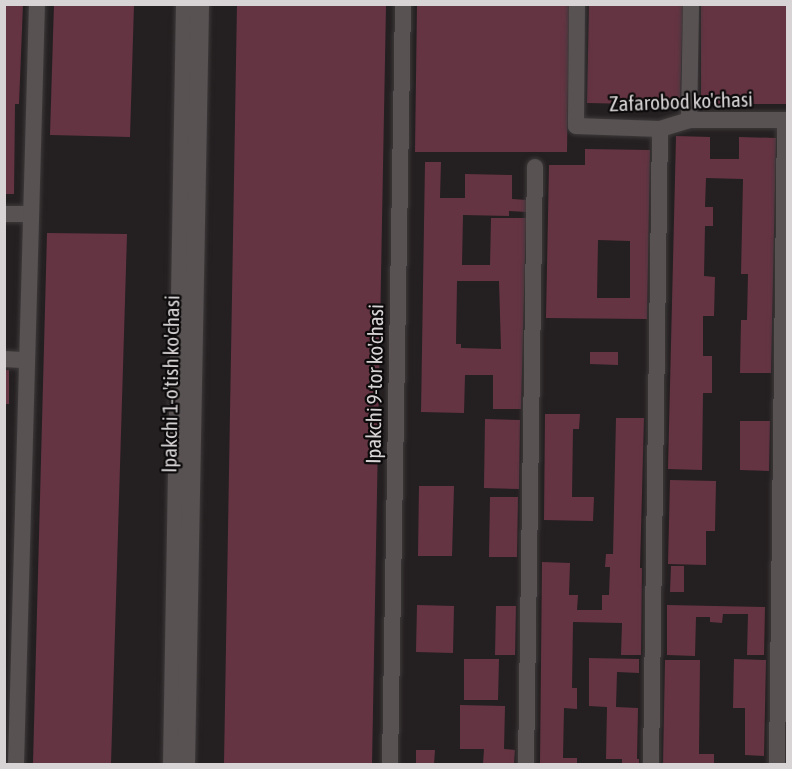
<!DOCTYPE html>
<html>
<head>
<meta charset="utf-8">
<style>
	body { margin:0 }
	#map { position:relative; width:792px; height:769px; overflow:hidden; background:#241f20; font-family:"Asap Condensed",sans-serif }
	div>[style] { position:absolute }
	.building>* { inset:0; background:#653443 }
	.roads { filter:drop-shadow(0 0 2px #3e3a3b) drop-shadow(0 0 2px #3e3a3b) }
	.street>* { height:16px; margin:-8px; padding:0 8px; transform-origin:8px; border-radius:8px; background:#585253 }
	.secondary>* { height:18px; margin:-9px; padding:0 9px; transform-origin:9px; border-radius:9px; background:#585253 }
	span { translate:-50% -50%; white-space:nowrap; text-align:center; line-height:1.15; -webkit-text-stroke:4.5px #0c0a0a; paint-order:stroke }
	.street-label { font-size:21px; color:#d8d4d5 }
	.frame { position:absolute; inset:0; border:6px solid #d8d4d5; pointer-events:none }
</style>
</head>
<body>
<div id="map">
	<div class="building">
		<div style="clip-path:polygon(4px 4px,23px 4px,19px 104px,15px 104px,14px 194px,4px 194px)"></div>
		<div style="clip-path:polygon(54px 4px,134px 4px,130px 137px,50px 135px)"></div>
		<div style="clip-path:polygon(237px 4px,386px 4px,372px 764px,224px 764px)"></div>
		<div style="clip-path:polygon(417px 4px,569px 4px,567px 152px,415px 152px)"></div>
		<div style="clip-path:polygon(589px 4px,683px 4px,680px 105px,587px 103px)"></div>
		<div style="clip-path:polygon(701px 6px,788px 6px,788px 104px,701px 104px)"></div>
		<div style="clip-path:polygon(676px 136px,710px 137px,710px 159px,739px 159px,739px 137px,776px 138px,771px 373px,740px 373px,741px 320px,747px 320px,748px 274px,741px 274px,743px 179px,706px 178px,705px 207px,713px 207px,713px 226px,705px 226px,704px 276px,715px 277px,714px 316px,703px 316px,703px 356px,712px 356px,712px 393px,703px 393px,702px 470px,668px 469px)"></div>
		<div style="clip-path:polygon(evenodd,585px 149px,650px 150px,647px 319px,546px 318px,549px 165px,585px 165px,585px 149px,598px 240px,630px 241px,630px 298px,597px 298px,598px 240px)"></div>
		<div style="clip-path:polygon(evenodd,425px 162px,441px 162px,440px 198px,465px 198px,465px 174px,512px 175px,512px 199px,527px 200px,527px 212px,509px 211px,509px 216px,463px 215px,462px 265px,490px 265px,491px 218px,526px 218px,521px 409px,493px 409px,493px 375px,465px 375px,464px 413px,421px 412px,425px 162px,457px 281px,499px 281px,501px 349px,461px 348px,461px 344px,456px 344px,457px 281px)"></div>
		<div style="clip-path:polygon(47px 233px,127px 234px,111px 764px,33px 764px)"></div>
		<div style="clip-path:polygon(590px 352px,618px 352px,618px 365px,590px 364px)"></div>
		<div style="clip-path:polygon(4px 370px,9px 370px,9px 404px,4px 404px)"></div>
		<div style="clip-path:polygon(545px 414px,580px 414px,579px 429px,573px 429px,572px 497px,594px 497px,593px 521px,544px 520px)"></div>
		<div style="clip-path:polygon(616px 418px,644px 418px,640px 568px,642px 568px,641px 655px,621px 655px,622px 623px,573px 622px,572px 688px,577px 688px,577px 709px,564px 708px,563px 758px,577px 758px,577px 764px,540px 764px,542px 562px,570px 563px,569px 595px,578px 595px,577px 610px,602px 610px,602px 595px,609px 595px,610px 567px,605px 567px,606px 554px,613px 554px)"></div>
		<div style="clip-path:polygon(485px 419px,520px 420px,519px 489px,484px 488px)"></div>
		<div style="clip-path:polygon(740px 421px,770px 421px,769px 471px,740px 470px)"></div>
		<div style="clip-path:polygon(670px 480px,716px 481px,715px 531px,706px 531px,706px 565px,668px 564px)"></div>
		<div style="clip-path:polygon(419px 486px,454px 486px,452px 556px,418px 556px)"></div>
		<div style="clip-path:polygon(490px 497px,518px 497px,517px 557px,489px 557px)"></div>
		<div style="clip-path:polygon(671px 566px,684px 566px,684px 592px,670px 592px)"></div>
		<div style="clip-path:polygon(417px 605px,454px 606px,453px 653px,416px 652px)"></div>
		<div style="clip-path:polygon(667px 605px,765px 607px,764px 655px,747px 655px,748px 614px,723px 614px,722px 623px,710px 622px,710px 617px,696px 617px,695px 656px,667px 655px)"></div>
		<div style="clip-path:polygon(496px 606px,516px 606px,515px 655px,495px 655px)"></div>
		<div style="clip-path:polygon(589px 658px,639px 659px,639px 673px,617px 672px,616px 707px,638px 708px,637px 759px,639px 759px,639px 764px,622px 764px,622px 759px,606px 759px,607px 707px,589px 706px)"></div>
		<div style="clip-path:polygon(464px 659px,499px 659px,498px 700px,464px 700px)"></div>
		<div style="clip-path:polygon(734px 659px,766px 660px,764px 756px,745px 755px,745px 708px,733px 708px)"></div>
		<div style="clip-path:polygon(665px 660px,700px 660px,699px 754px,714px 754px,714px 764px,663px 764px)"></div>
		<div style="clip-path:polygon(460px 705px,505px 706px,504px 749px,515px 750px,514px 764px,483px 764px,484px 749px,460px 749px)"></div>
		<div style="clip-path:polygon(416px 750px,435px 750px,434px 764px,416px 764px)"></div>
	</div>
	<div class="roads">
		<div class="street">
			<div style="left:577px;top:4px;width:122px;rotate:90.5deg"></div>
			<div style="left:576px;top:126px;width:84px;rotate:2deg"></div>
			<div style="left:660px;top:129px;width:30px;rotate:-17deg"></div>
			<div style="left:689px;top:120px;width:99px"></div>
			<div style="left:689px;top:120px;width:116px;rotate:-89deg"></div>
			<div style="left:4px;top:214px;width:27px"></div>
			<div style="left:4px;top:359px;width:22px;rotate:3deg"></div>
			<div style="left:16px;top:764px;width:760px;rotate:-88.42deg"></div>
			<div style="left:390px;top:764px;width:760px;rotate:-89.02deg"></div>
			<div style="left:526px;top:764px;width:597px;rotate:-89.14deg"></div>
			<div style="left:651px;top:764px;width:635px;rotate:-89.19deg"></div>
			<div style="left:777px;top:764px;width:644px;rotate:-89.29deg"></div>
		</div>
		<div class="secondary">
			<div style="left:172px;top:764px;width:760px;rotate:-89.02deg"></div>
			<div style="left:186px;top:764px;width:760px;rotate:-88.94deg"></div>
		</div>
	</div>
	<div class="street-label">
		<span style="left:681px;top:101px;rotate:-2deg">Zafarobod ko'chasi</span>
		<span style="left:170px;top:384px;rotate:-89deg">Ipakchi 1-o'tish ko'chasi</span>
		<span style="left:374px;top:384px;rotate:-89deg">Ipakchi 9-tor ko'chasi</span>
	</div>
	<div class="frame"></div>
</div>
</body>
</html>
